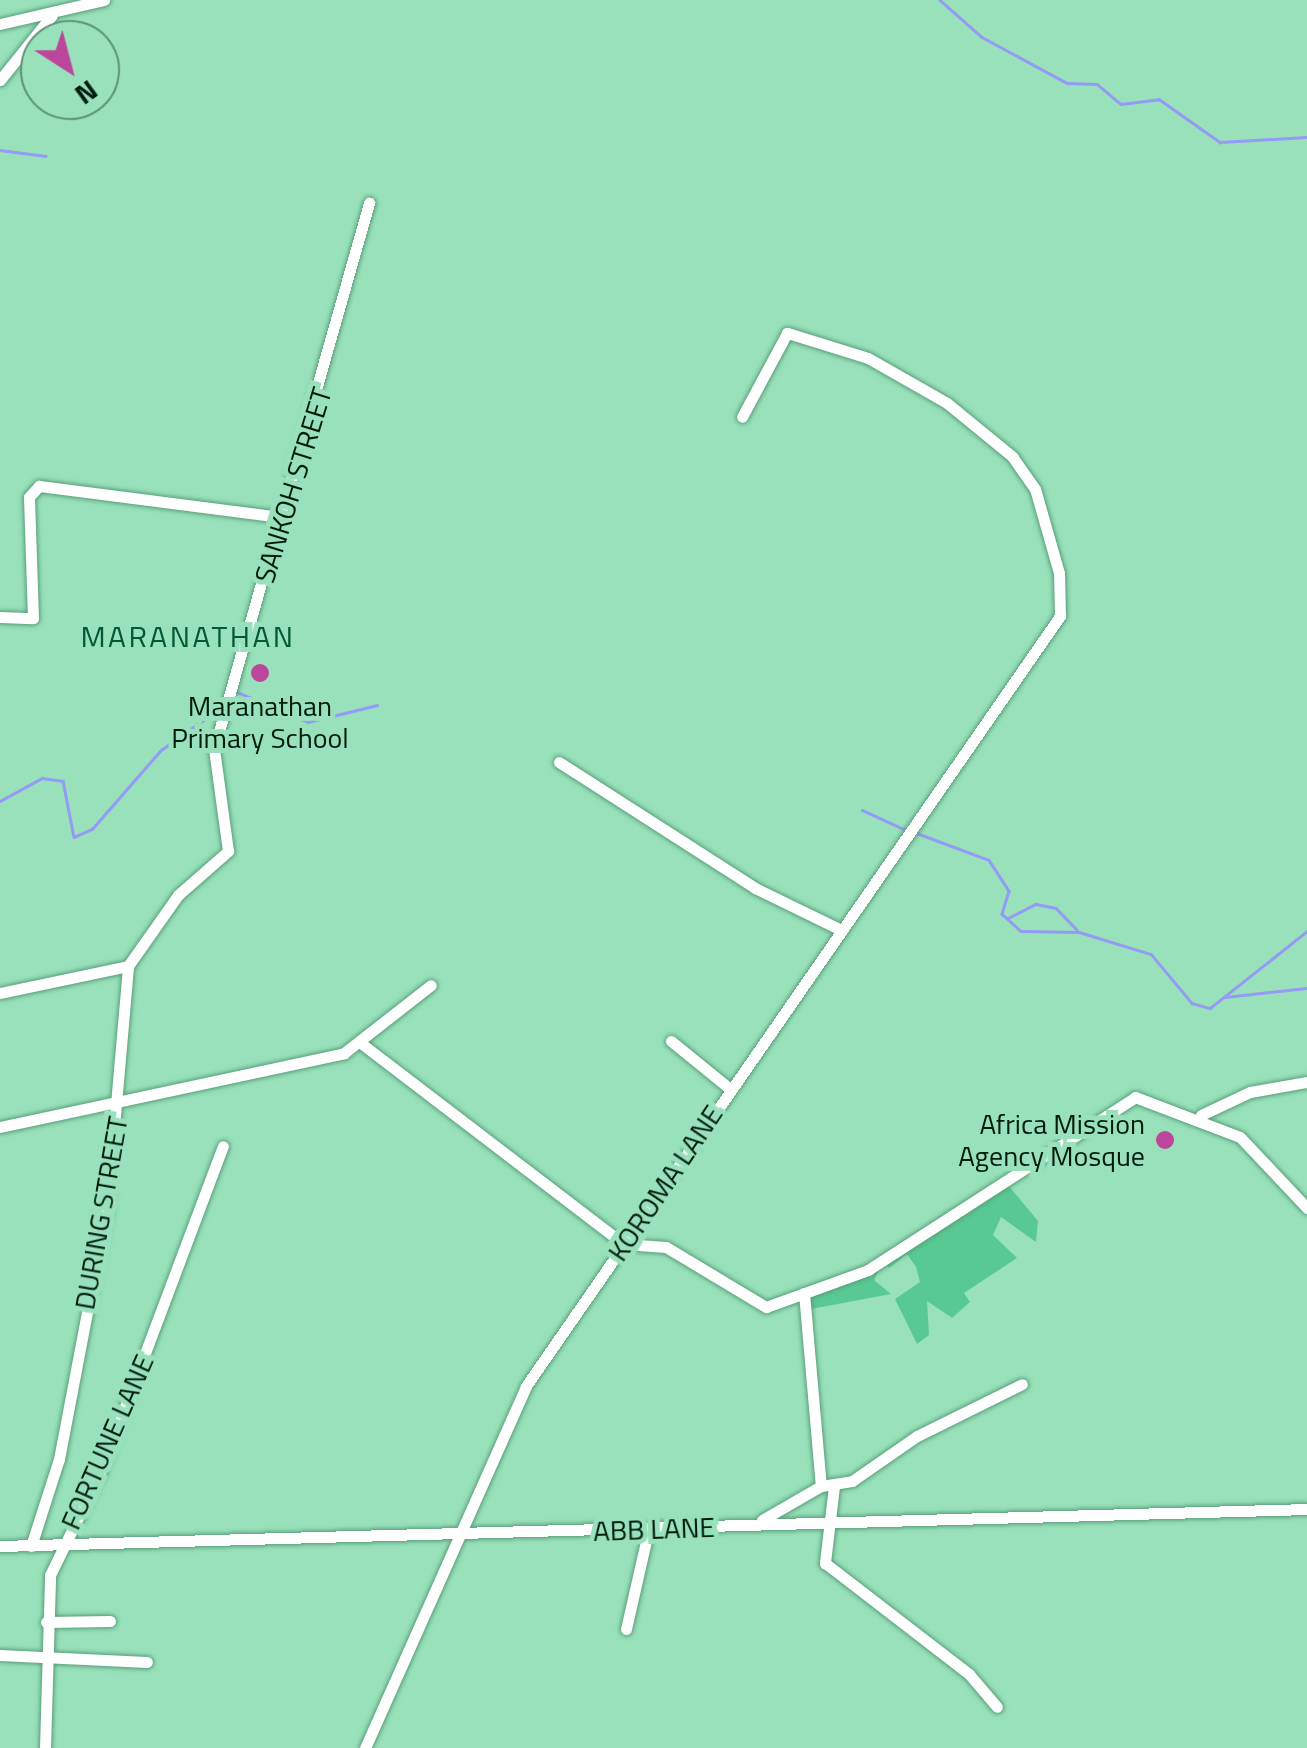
<!DOCTYPE html>
<html>
<head>
<meta charset="utf-8">
<style>
	body { margin:0 }
	#map { position:relative; width:1307px; height:1748px; overflow:hidden; background:#98e1ba; font-family:"Titillium Web",sans-serif }
	div>[style] { position:absolute }
	.green>* { inset:0; background:#59c993 }
	.stream>* { height:2.5px; margin:-1.25px; padding:0 1.25px; transform-origin:1.25px; border-radius:1.25px; background:#959af5 }
	.roads { filter:drop-shadow(0 0 2px #589f7a) drop-shadow(0 0 2px #589f7a) }
	.minor>* { height:11px; margin:-5.5px; padding:0 5.5px; transform-origin:5.5px; border-radius:5.5px; background:#fff }
	.dots>* { width:28px; height:28px; translate:-50% -50%; box-sizing:border-box; border:5px solid #98e1ba; border-radius:50% }
	span { translate:-50% -50%; white-space:nowrap; text-align:center; line-height:1.15; -webkit-text-stroke:10px #98e1ba; paint-order:stroke }
	.street-label { font-size:28px; color:#001c0e }
	.poi-label { font-size:28px; color:#001c0e }
	.right { translate:-100% -50%; text-align:right }
	.neighbourhood-label { font-size:30px; color:#015938; letter-spacing:2.5px }
	.north { position:absolute; left:20px; top:20px; width:100px; height:100px; box-sizing:border-box; background:#98e1ba; border:2px solid #5b9275; border-radius:50%; rotate:144deg; font-size:28px; font-weight:700; line-height:40px; text-align:center; color:#001c0e }
	.north::after { content:''; display:block; margin:auto; width:35px; height:45px; background:#bc469c; clip-path:polygon(50% 0,100% 100%,50% 72%,0 100%) }
</style>
</head>
<body>
<div id="map">
	<div class="green">
		<div style="clip-path:polygon(1003px 1179px,1038px 1221px,1036px 1242px,1001px 1217px,993px 1235px,1017px 1258px,964px 1293px,970px 1302px,952px 1318px,927px 1301px,929px 1335px,917px 1344px,895px 1299px,920px 1282px,916px 1267px,907px 1254px,889px 1268px,884px 1262px)"></div>
		<div style="clip-path:polygon(882px 1264px,874px 1280px,891px 1294px,811px 1309px,808px 1295px)"></div>
	</div>
	<div class="stream">
		<div style="left:940px;top:0;width:56px;rotate:41.4deg"></div>
		<div style="left:982px;top:37px;width:97px;rotate:28.4deg"></div>
		<div style="left:1067px;top:83px;width:30px;rotate:2deg"></div>
		<div style="left:1097px;top:84px;width:31px;rotate:40deg"></div>
		<div style="left:1121px;top:104px;width:38px;rotate:-7deg"></div>
		<div style="left:1159px;top:99px;width:75px;rotate:35.2deg"></div>
		<div style="left:1220px;top:142px;width:87px;rotate:-3.3deg"></div>
		<div style="left:0;top:150px;width:46px;rotate:7.4deg"></div>
		<div style="left:237px;top:692px;width:77px;rotate:22.9deg"></div>
		<div style="left:308px;top:722px;width:71px;rotate:-13.8deg"></div>
		<div style="left:0;top:801px;width:48px;rotate:-28.7deg"></div>
		<div style="left:42px;top:778px;width:21px;rotate:8deg"></div>
		<div style="left:63px;top:781px;width:57px;rotate:78.9deg"></div>
		<div style="left:74px;top:837px;width:20px;rotate:-24deg"></div>
		<div style="left:92px;top:829px;width:105px;rotate:-48.9deg"></div>
		<div style="left:161px;top:750px;width:72px;rotate:-35.4deg"></div>
		<div style="left:862px;top:810px;width:48px;rotate:24.4deg"></div>
		<div style="left:914px;top:832px;width:80px;rotate:20.5deg"></div>
		<div style="left:989px;top:860px;width:37px;rotate:57deg"></div>
		<div style="left:1009px;top:891px;width:24px;rotate:107deg"></div>
		<div style="left:1002px;top:914px;width:25px;rotate:42deg"></div>
		<div style="left:1021px;top:931px;width:58px;rotate:1deg"></div>
		<div style="left:1079px;top:932px;width:75px;rotate:17deg"></div>
		<div style="left:1151px;top:954px;width:64px;rotate:50.1deg"></div>
		<div style="left:1192px;top:1003px;width:19px;rotate:16deg"></div>
		<div style="left:1210px;top:1008px;width:124px;rotate:-38.4deg"></div>
		<div style="left:1008px;top:918px;width:31px;rotate:-27deg"></div>
		<div style="left:1036px;top:904px;width:20px;rotate:11deg"></div>
		<div style="left:1056px;top:908px;width:30px;rotate:46deg"></div>
		<div style="left:1225px;top:997px;width:82px;rotate:-6.3deg"></div>
	</div>
	<div class="roads">
		<div class="minor">
			<div style="left:0;top:24px;width:107px;rotate:-13deg"></div>
			<div style="left:0;top:80px;width:83px;rotate:-51.3deg"></div>
			<div style="left:0;top:617px;width:33px;rotate:2deg"></div>
			<div style="left:33px;top:618px;width:121px;rotate:-91.9deg"></div>
			<div style="left:29px;top:497px;width:15px;rotate:-48deg"></div>
			<div style="left:39px;top:486px;width:244px;rotate:7.3deg"></div>
			<div style="left:559px;top:762px;width:233px;rotate:32.7deg"></div>
			<div style="left:755px;top:888px;width:91px;rotate:26deg"></div>
			<div style="left:128px;top:966px;width:87px;rotate:-54.8deg"></div>
			<div style="left:178px;top:895px;width:67px;rotate:-41.3deg"></div>
			<div style="left:228px;top:851px;width:103px;rotate:-97.8deg"></div>
			<div style="left:214px;top:749px;width:568px;rotate:-74.15deg"></div>
			<div style="left:0;top:993px;width:131px;rotate:-11.9deg"></div>
			<div style="left:671px;top:1041px;width:75px;rotate:39deg"></div>
			<div style="left:362px;top:1044px;width:330px;rotate:37.4deg"></div>
			<div style="left:624px;top:1244px;width:42px;rotate:4.1deg"></div>
			<div style="left:666px;top:1247px;width:117px;rotate:31deg"></div>
			<div style="left:766px;top:1307px;width:109px;rotate:-19.9deg"></div>
			<div style="left:868px;top:1270px;width:318px;rotate:-32.9deg"></div>
			<div style="left:1135px;top:1097px;width:112px;rotate:20.9deg"></div>
			<div style="left:1240px;top:1137px;width:98px;rotate:46.7deg"></div>
			<div style="left:1201px;top:1115px;width:54px;rotate:-25.1deg"></div>
			<div style="left:1250px;top:1092px;width:58px;rotate:-10deg"></div>
			<div style="left:0;top:1127px;width:352px;rotate:-12.1deg"></div>
			<div style="left:344px;top:1053px;width:110px;rotate:-38deg"></div>
			<div style="left:804px;top:1293px;width:194px;rotate:85deg"></div>
			<div style="left:834px;top:1486px;width:78px;rotate:96.7deg"></div>
			<div style="left:825px;top:1563px;width:182px;rotate:37.6deg"></div>
			<div style="left:969px;top:1674px;width:43px;rotate:49.7deg"></div>
			<div style="left:762px;top:1520px;width:68px;rotate:-30deg"></div>
			<div style="left:821px;top:1486px;width:31px;rotate:-9deg"></div>
			<div style="left:852px;top:1481px;width:79px;rotate:-34.7deg"></div>
			<div style="left:917px;top:1436px;width:117px;rotate:-26.3deg"></div>
			<div style="left:0;top:1546px;width:1308px;rotate:-1.62deg"></div>
			<div style="left:31px;top:1546px;width:91px;rotate:-72.2deg"></div>
			<div style="left:59px;top:1459px;width:257px;rotate:-79.2deg"></div>
			<div style="left:107px;top:1207px;width:242px;rotate:-85deg"></div>
			<div style="left:46px;top:1622px;width:64px;rotate:-0.9deg"></div>
			<div style="left:626px;top:1629px;width:99px;rotate:-77.2deg"></div>
			<div style="left:0;top:1655px;width:147px;rotate:2.7deg"></div>
			<div style="left:45px;top:1748px;width:173px;rotate:-88.3deg"></div>
			<div style="left:50px;top:1575px;width:114px;rotate:-63.9deg"></div>
			<div style="left:100px;top:1473px;width:349px;rotate:-69.4deg"></div>
			<div style="left:365px;top:1748px;width:396px;rotate:-66deg"></div>
			<div style="left:526px;top:1386px;width:937px;rotate:-55.26deg"></div>
			<div style="left:1060px;top:616px;width:43px;rotate:-91.3deg"></div>
			<div style="left:1059px;top:573px;width:87px;rotate:-105.9deg"></div>
			<div style="left:1035px;top:489px;width:39px;rotate:-125deg"></div>
			<div style="left:1013px;top:457px;width:85px;rotate:-140.7deg"></div>
			<div style="left:947px;top:403px;width:91px;rotate:-150.3deg"></div>
			<div style="left:868px;top:358px;width:85px;rotate:-162.8deg"></div>
			<div style="left:787px;top:333px;width:95px;rotate:118.2deg"></div>
		</div>
	</div>
	<div class="dots">
		<div style="left:260px;top:673px;background:#bc469c"></div>
		<div style="left:1165px;top:1140px;background:#bc469c"></div>
	</div>
	<div class="street-label">
		<span style="left:293px;top:485px;rotate:-73deg">SANKOH STREET</span>
		<span style="left:665px;top:1183px;rotate:-56deg">KOROMA LANE</span>
		<span style="left:101px;top:1213px;rotate:-80deg">DURING STREET</span>
		<span style="left:107px;top:1442px;rotate:-66deg">FORTUNE LANE</span>
		<span style="left:654px;top:1529px;rotate:-2deg">ABB LANE</span>
	</div>
	<div class="poi-label">
		<span style="left:260px;top:722px">Maranathan<br>Primary School</span>
		<span class="right" style="left:1145px;top:1140px">Africa Mission<br>Agency Mosque</span>
	</div>
	<div class="neighbourhood-label">
		<span style="left:188px;top:636px">MARANATHAN</span>
	</div>
	<div class="north">N</div>
</div>
</body>
</html>
